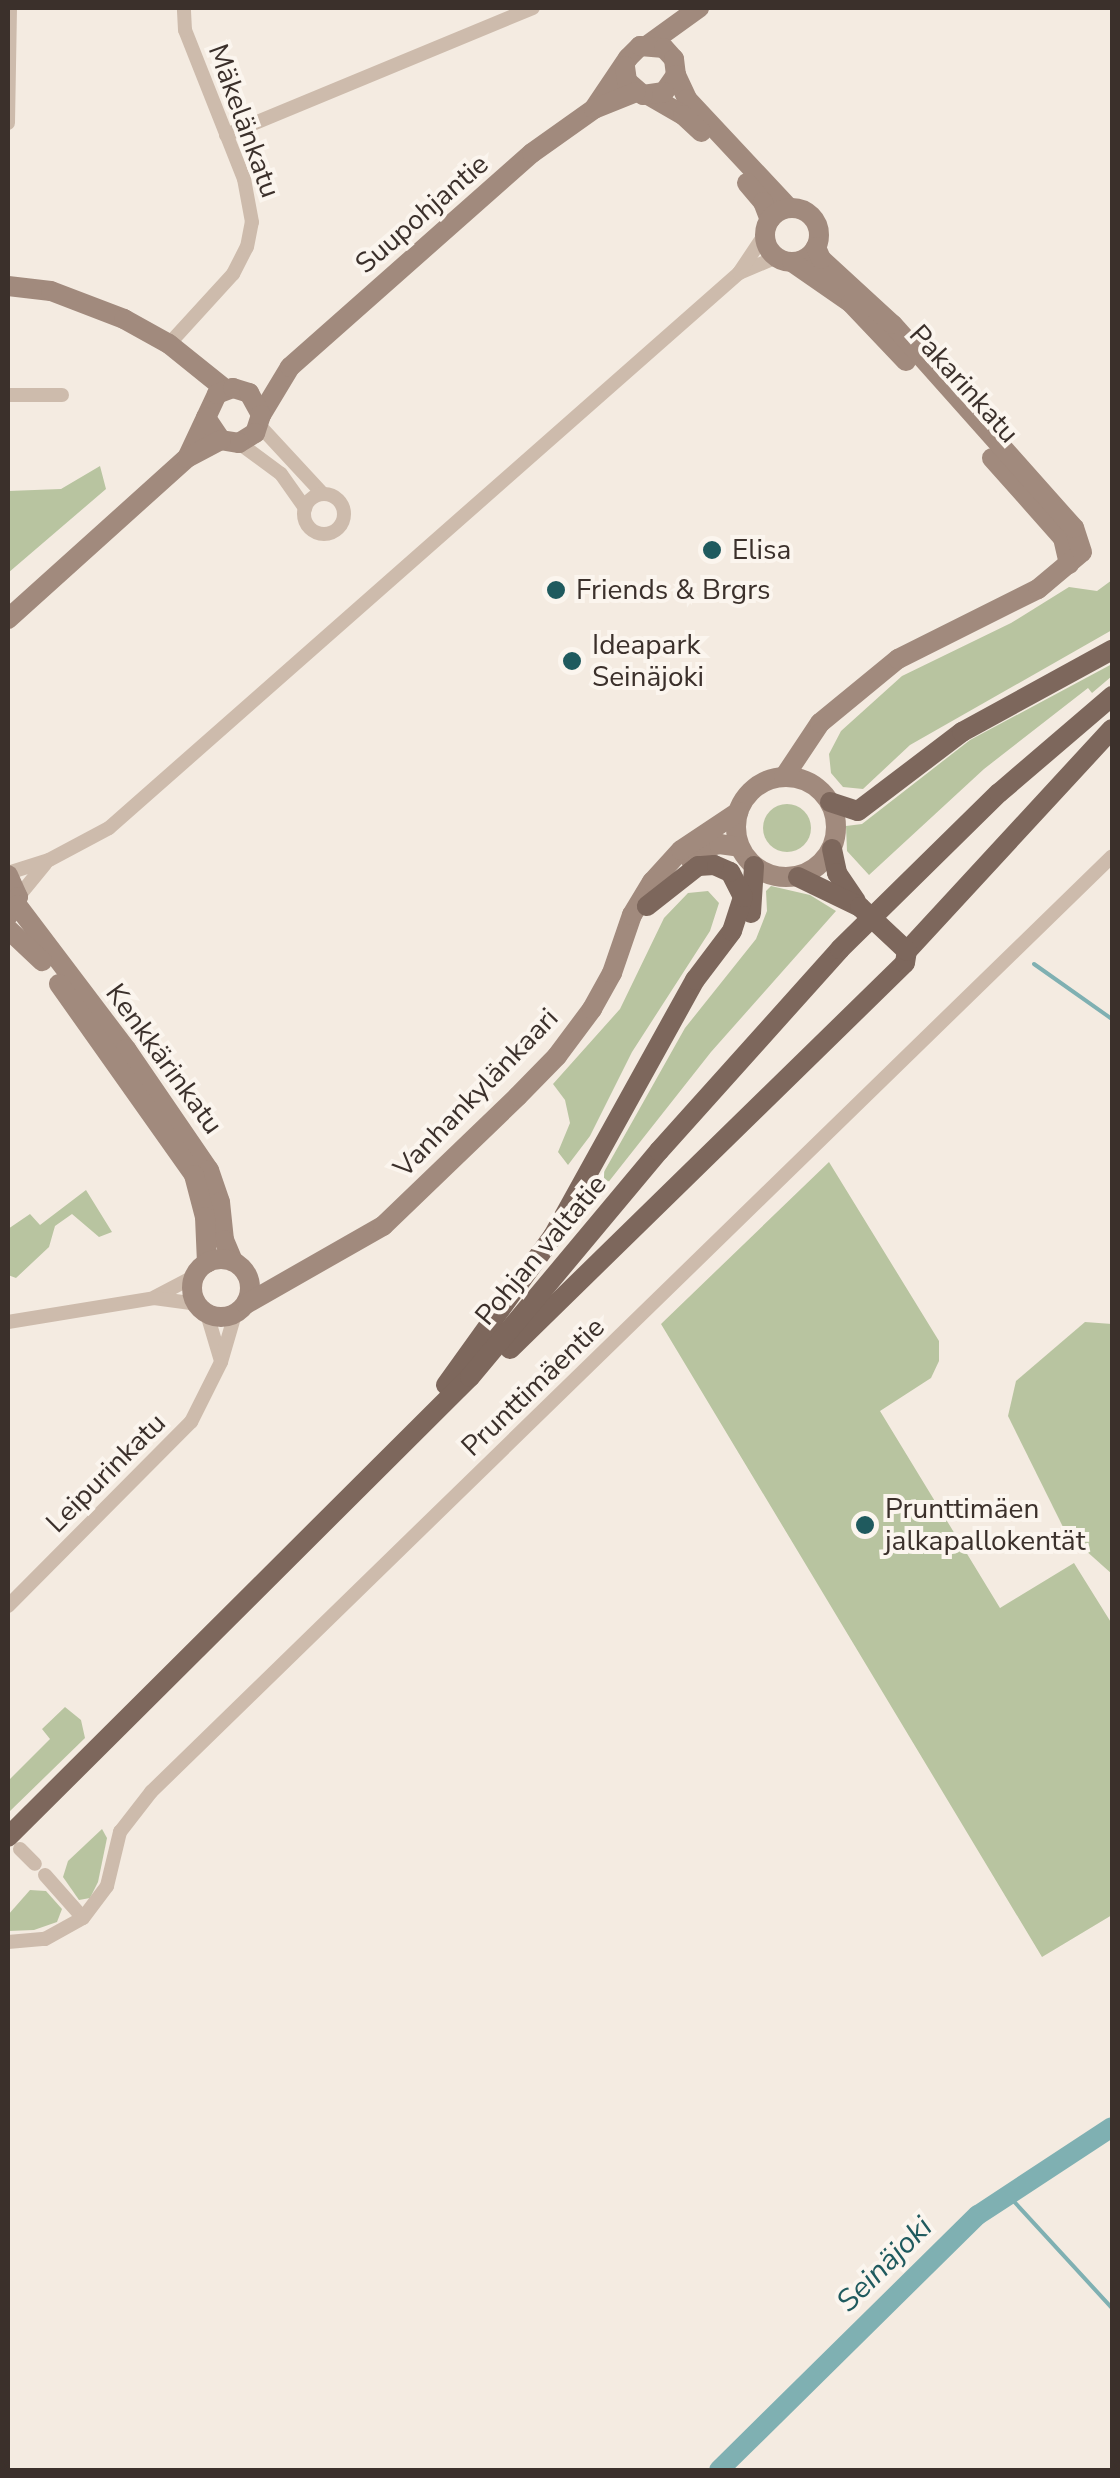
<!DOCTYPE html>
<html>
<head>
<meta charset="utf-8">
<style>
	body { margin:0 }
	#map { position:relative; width:1120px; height:2478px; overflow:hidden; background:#f4ebe1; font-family:"Nunito Sans",sans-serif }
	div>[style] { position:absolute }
	.green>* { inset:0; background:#b8c4a0 }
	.round { border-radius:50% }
	.stream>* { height:4px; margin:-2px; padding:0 2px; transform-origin:2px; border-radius:2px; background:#7fb0b2 }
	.river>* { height:20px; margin:-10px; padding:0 10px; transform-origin:10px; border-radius:10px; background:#7fb0b2 }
	.street>* { height:14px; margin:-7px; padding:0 7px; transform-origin:7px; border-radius:7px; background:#cdbbac }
	.street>.ring { margin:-7px; padding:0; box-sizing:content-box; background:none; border:14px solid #cdbbac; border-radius:50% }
	.secondary>* { height:20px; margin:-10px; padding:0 10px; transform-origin:10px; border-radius:10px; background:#a18a7d }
	.secondary>.ring { margin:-10px; padding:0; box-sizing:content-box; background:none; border:20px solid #a18a7d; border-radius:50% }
	.primary>* { height:20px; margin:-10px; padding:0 10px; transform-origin:10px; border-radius:10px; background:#7d675c }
	.primary-bridge>* { height:20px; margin:-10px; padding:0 10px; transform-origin:10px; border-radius:10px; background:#7d675c }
	.dots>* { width:28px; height:28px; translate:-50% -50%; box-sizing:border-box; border:5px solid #fbf5ee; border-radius:50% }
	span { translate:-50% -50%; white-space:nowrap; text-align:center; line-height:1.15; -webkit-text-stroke:8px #fbf5ee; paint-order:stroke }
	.street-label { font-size:28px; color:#3b302b }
	.poi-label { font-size:28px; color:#3b302b }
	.left { translate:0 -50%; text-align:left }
	.water-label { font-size:30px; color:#1f5a5e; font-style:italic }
	.frame { position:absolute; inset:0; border:10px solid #3b302b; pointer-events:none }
</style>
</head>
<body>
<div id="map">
	<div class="green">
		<div style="clip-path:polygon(100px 466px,106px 489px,8px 573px,8px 491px,61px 489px)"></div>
		<div style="clip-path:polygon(1112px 580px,1112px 630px,910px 745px,863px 789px,843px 787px,831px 773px,829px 754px,841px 731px,902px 676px,1011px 623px,1069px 587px,1097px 591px)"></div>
		<div style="clip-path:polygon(1112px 664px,1112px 676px,1092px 693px,1088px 688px,984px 769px,869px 875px,847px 851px,846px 826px,862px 824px,970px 740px)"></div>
		<div class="round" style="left:763px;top:804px;width:48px;height:48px"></div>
		<div style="clip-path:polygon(771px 886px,810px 895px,836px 911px,711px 1052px,573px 1227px,685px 1028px,756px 939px,767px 911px,766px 891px)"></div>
		<div style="clip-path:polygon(708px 891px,719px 903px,710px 931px,632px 1052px,590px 1136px,568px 1165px,558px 1152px,570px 1123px,565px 1100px,553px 1084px,620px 1009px,664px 918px,688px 893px)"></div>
		<div style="clip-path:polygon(829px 1162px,939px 1341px,939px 1361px,931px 1378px,880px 1411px,1000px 1608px,1074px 1563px,1112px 1624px,1112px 1915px,1042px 1957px,661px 1324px)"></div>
		<div style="clip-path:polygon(86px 1190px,112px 1232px,99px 1237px,72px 1214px,55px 1226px,49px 1247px,16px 1278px,8px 1275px,8px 1229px,30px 1214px,40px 1225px)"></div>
		<div style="clip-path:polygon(1085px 1322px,1112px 1324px,1112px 1574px,1066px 1533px,1008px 1416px,1016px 1381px)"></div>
		<div style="clip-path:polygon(65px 1707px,81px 1720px,85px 1738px,8px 1813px,8px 1781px,50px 1739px,42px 1729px)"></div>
		<div style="clip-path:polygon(102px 1829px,107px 1838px,98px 1882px,90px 1898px,79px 1900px,63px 1877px,68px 1861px)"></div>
		<div style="clip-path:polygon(30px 1890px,46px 1891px,62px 1909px,57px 1922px,34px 1930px,8px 1931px,8px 1915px)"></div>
	</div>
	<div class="stream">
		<div style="left:1034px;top:964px;width:95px;rotate:35.2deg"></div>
		<div style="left:1008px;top:2195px;width:154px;rotate:47.4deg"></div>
	</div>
	<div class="river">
		<div style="left:719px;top:2470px;width:363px;rotate:-44.6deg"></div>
		<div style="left:978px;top:2215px;width:160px;rotate:-33.3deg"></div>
	</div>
	<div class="street">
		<div style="left:8px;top:123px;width:115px;rotate:-89deg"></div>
		<div style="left:226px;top:135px;width:332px;rotate:-22.5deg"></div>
		<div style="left:739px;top:273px;width:41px;rotate:-22.8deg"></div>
		<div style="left:169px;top:344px;width:95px;rotate:-47.6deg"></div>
		<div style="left:233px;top:274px;width:30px;rotate:-63deg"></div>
		<div style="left:247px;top:247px;width:25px;rotate:-79deg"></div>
		<div style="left:252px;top:222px;width:44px;rotate:-100.5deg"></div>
		<div style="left:244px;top:179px;width:160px;rotate:-111.6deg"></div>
		<div style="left:185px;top:30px;width:22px;rotate:-93deg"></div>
		<div style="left:8px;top:395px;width:54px"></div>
		<div style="left:259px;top:425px;width:93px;rotate:47.2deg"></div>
		<div style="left:239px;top:443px;width:52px;rotate:36.4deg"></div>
		<div style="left:281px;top:474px;width:42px;rotate:54.8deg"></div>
		<div class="ring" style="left:304px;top:494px;width:26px;height:26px"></div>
		<div style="left:8px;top:873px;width:43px;rotate:-17.6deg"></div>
		<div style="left:49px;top:860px;width:68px;rotate:-28.1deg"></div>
		<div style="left:109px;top:828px;width:840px;rotate:-41.38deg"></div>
		<div style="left:739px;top:273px;width:47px;rotate:-56.3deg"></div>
		<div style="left:18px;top:897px;width:43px;rotate:-50.7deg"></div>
		<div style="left:155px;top:1297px;width:45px;rotate:-27.7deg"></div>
		<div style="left:207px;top:1314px;width:49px;rotate:73.4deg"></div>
		<div style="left:8px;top:1322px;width:148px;rotate:-9.3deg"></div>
		<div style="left:154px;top:1298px;width:43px;rotate:7.9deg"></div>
		<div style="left:8px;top:1606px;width:260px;rotate:-45.2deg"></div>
		<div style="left:191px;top:1422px;width:67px;rotate:-63.4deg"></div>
		<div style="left:221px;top:1362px;width:50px;rotate:-73.7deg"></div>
		<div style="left:20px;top:1849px;width:21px;rotate:45deg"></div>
		<div style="left:45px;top:1875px;width:57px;rotate:48.5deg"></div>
		<div style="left:8px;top:1942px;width:37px;rotate:-5deg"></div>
		<div style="left:45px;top:1939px;width:43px;rotate:-28.9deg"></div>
		<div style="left:83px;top:1918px;width:40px;rotate:-53deg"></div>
		<div style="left:107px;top:1886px;width:56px;rotate:-76.5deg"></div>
		<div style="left:120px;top:1832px;width:51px;rotate:-52.2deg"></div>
		<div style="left:151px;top:1792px;width:1341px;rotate:-44.24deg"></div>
	</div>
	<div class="secondary">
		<div style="left:649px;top:44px;width:62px;rotate:-35.8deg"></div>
		<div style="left:676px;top:75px;width:26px;rotate:65deg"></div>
		<div style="left:687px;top:99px;width:149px;rotate:46.9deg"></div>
		<div style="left:650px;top:96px;width:38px;rotate:30deg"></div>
		<div style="left:683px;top:115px;width:25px;rotate:43deg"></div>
		<div style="left:595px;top:107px;width:59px;rotate:-56deg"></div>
		<div style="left:628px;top:58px;width:17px;rotate:-45deg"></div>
		<div style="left:640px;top:46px;width:24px;rotate:5deg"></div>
		<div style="left:664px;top:48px;width:15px;rotate:48deg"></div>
		<div style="left:674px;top:59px;width:16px;rotate:83deg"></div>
		<div style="left:676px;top:75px;width:21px;rotate:125deg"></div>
		<div style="left:664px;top:92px;width:21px;rotate:172deg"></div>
		<div style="left:643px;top:95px;width:21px;rotate:-139deg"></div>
		<div style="left:627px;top:81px;width:15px;rotate:-98deg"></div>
		<div style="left:747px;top:183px;width:25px;rotate:50deg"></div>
		<div style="left:763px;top:202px;width:19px;rotate:69deg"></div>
		<div class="ring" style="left:765px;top:208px;width:34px;height:34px"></div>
		<div style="left:792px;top:262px;width:72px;rotate:34.8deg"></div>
		<div style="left:851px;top:303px;width:80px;rotate:46.5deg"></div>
		<div style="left:8px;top:286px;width:43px;rotate:6.6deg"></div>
		<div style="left:51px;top:291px;width:78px;rotate:21deg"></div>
		<div style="left:124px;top:319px;width:51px;rotate:29.1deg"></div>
		<div style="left:169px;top:344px;width:72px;rotate:38.8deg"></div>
		<div style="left:261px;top:415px;width:56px;rotate:-58.9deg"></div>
		<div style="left:290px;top:367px;width:323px;rotate:-41.5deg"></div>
		<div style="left:532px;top:153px;width:76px;rotate:-35.4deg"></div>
		<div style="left:594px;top:109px;width:45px;rotate:-22deg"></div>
		<div style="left:188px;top:456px;width:68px;rotate:-64.9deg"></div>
		<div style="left:217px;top:394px;width:17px;rotate:-21deg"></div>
		<div style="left:233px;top:388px;width:17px;rotate:17deg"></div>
		<div style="left:249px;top:393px;width:25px;rotate:61deg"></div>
		<div style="left:261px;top:415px;width:19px;rotate:108deg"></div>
		<div style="left:255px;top:433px;width:19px;rotate:148deg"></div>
		<div style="left:239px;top:443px;width:18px;rotate:-171deg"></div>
		<div style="left:221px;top:440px;width:27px;rotate:-124deg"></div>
		<div style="left:992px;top:458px;width:107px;rotate:48.4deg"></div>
		<div style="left:1063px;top:538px;width:27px;rotate:77deg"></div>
		<div style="left:8px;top:619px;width:241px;rotate:-42deg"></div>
		<div style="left:187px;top:458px;width:38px;rotate:-28deg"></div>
		<div class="ring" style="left:736px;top:777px;width:80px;height:80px"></div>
		<div style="left:784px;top:777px;width:65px;rotate:-56.3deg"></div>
		<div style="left:820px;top:723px;width:101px;rotate:-39.4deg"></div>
		<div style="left:898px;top:659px;width:157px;rotate:-26.6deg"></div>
		<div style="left:1038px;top:589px;width:57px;rotate:-40.1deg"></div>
		<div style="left:1082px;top:552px;width:25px;rotate:-108deg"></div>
		<div style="left:1074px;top:528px;width:273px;rotate:-131.7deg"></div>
		<div style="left:892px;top:324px;width:96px;rotate:-137.5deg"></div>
		<div style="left:821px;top:259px;width:13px;rotate:-113deg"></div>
		<div style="left:690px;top:859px;width:15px;rotate:-42deg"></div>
		<div style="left:701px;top:849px;width:19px;rotate:-16deg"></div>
		<div style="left:719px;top:844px;width:21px;rotate:8deg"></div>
		<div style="left:8px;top:875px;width:24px;rotate:66deg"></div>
		<div style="left:18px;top:897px;width:20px;rotate:117deg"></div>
		<div style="left:17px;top:905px;width:181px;rotate:52.9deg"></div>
		<div style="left:126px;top:1049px;width:147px;rotate:55.6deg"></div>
		<div style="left:209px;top:1170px;width:34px;rotate:71deg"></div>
		<div style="left:220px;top:1202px;width:38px;rotate:84deg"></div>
		<div style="left:224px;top:1240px;width:23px;rotate:67deg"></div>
		<div style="left:8px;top:929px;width:47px;rotate:43.3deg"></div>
		<div style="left:59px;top:984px;width:234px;rotate:54.7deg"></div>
		<div style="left:194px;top:1175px;width:43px;rotate:75.3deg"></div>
		<div style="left:205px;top:1217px;width:46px;rotate:87.5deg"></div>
		<div class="ring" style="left:192px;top:1259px;width:38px;height:38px"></div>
		<div style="left:246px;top:1304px;width:158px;rotate:-29.7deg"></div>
		<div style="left:383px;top:1226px;width:187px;rotate:-43.9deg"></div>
		<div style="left:518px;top:1096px;width:56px;rotate:-45.7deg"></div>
		<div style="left:557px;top:1056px;width:59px;rotate:-53.3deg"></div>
		<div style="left:592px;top:1009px;width:41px;rotate:-60.9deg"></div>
		<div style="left:612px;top:973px;width:61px;rotate:-71deg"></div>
		<div style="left:632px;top:915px;width:39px;rotate:-59deg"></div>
		<div style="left:652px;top:882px;width:43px;rotate:-47.8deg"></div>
		<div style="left:681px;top:850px;width:69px;rotate:-33.7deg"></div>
	</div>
	<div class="primary">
		<div style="left:830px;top:802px;width:29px;rotate:18deg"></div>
		<div style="left:858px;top:811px;width:131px;rotate:-37.2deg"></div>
		<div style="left:962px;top:732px;width:171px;rotate:-28.7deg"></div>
		<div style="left:832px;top:849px;width:25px;rotate:78deg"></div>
		<div style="left:837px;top:873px;width:34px;rotate:56deg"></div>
		<div style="left:798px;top:877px;width:69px;rotate:25.8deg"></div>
		<div style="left:751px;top:913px;width:47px;rotate:-86.3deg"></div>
		<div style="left:510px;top:1349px;width:552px;rotate:-44.34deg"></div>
		<div style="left:905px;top:963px;width:12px;rotate:-81deg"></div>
		<div style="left:907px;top:951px;width:302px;rotate:-47.3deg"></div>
		<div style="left:446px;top:1385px;width:183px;rotate:-54.3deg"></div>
		<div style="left:553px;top:1236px;width:293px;rotate:-61deg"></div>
		<div style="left:695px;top:980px;width:61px;rotate:-52.9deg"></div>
		<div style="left:732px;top:931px;width:36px;rotate:-72deg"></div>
		<div style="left:743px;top:897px;width:28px;rotate:-117deg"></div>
		<div style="left:730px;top:872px;width:17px;rotate:-156deg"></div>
		<div style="left:714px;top:865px;width:16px;rotate:176deg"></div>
		<div style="left:698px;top:866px;width:65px;rotate:141.9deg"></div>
		<div style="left:8px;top:1837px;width:652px;rotate:-44.88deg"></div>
		<div style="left:470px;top:1377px;width:295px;rotate:-50.1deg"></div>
		<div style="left:659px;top:1151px;width:271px;rotate:-48.1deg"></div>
		<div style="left:840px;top:949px;width:223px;rotate:-44.5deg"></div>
		<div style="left:999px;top:793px;width:149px;rotate:-40.6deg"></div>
	</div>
	<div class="primary-bridge">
		<div style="left:860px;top:907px;width:64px;rotate:43.1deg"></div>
	</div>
	<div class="dots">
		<div style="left:712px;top:550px;background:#1f5a5e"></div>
		<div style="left:556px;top:590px;background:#1f5a5e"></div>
		<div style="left:572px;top:661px;background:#1f5a5e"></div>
		<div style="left:865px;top:1525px;background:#1f5a5e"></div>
	</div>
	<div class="street-label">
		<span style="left:244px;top:121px;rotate:70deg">Mäkelänkatu</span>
		<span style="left:422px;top:214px;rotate:-41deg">Suupohjantie</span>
		<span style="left:964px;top:384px;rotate:48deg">Pakarinkatu</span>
		<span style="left:164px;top:1059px;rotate:54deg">Kenkkärinkatu</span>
		<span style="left:476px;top:1093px;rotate:-46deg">Vanhankylänkaari</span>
		<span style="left:541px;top:1250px;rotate:-50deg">Pohjan valtatie</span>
		<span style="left:533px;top:1387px;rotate:-44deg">Prunttimäentie</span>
		<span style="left:106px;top:1473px;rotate:-45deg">Leipurinkatu</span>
	</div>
	<div class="poi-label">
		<span class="left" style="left:732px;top:550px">Elisa</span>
		<span class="left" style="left:576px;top:590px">Friends &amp; Brgrs</span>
		<span class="left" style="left:592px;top:661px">Ideapark<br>Seinäjoki</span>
		<span class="left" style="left:885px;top:1525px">Prunttimäen<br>jalkapallokentät</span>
	</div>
	<div class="water-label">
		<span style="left:885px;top:2265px;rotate:-45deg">Seinäjoki</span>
	</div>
	<div class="frame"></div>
</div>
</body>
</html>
